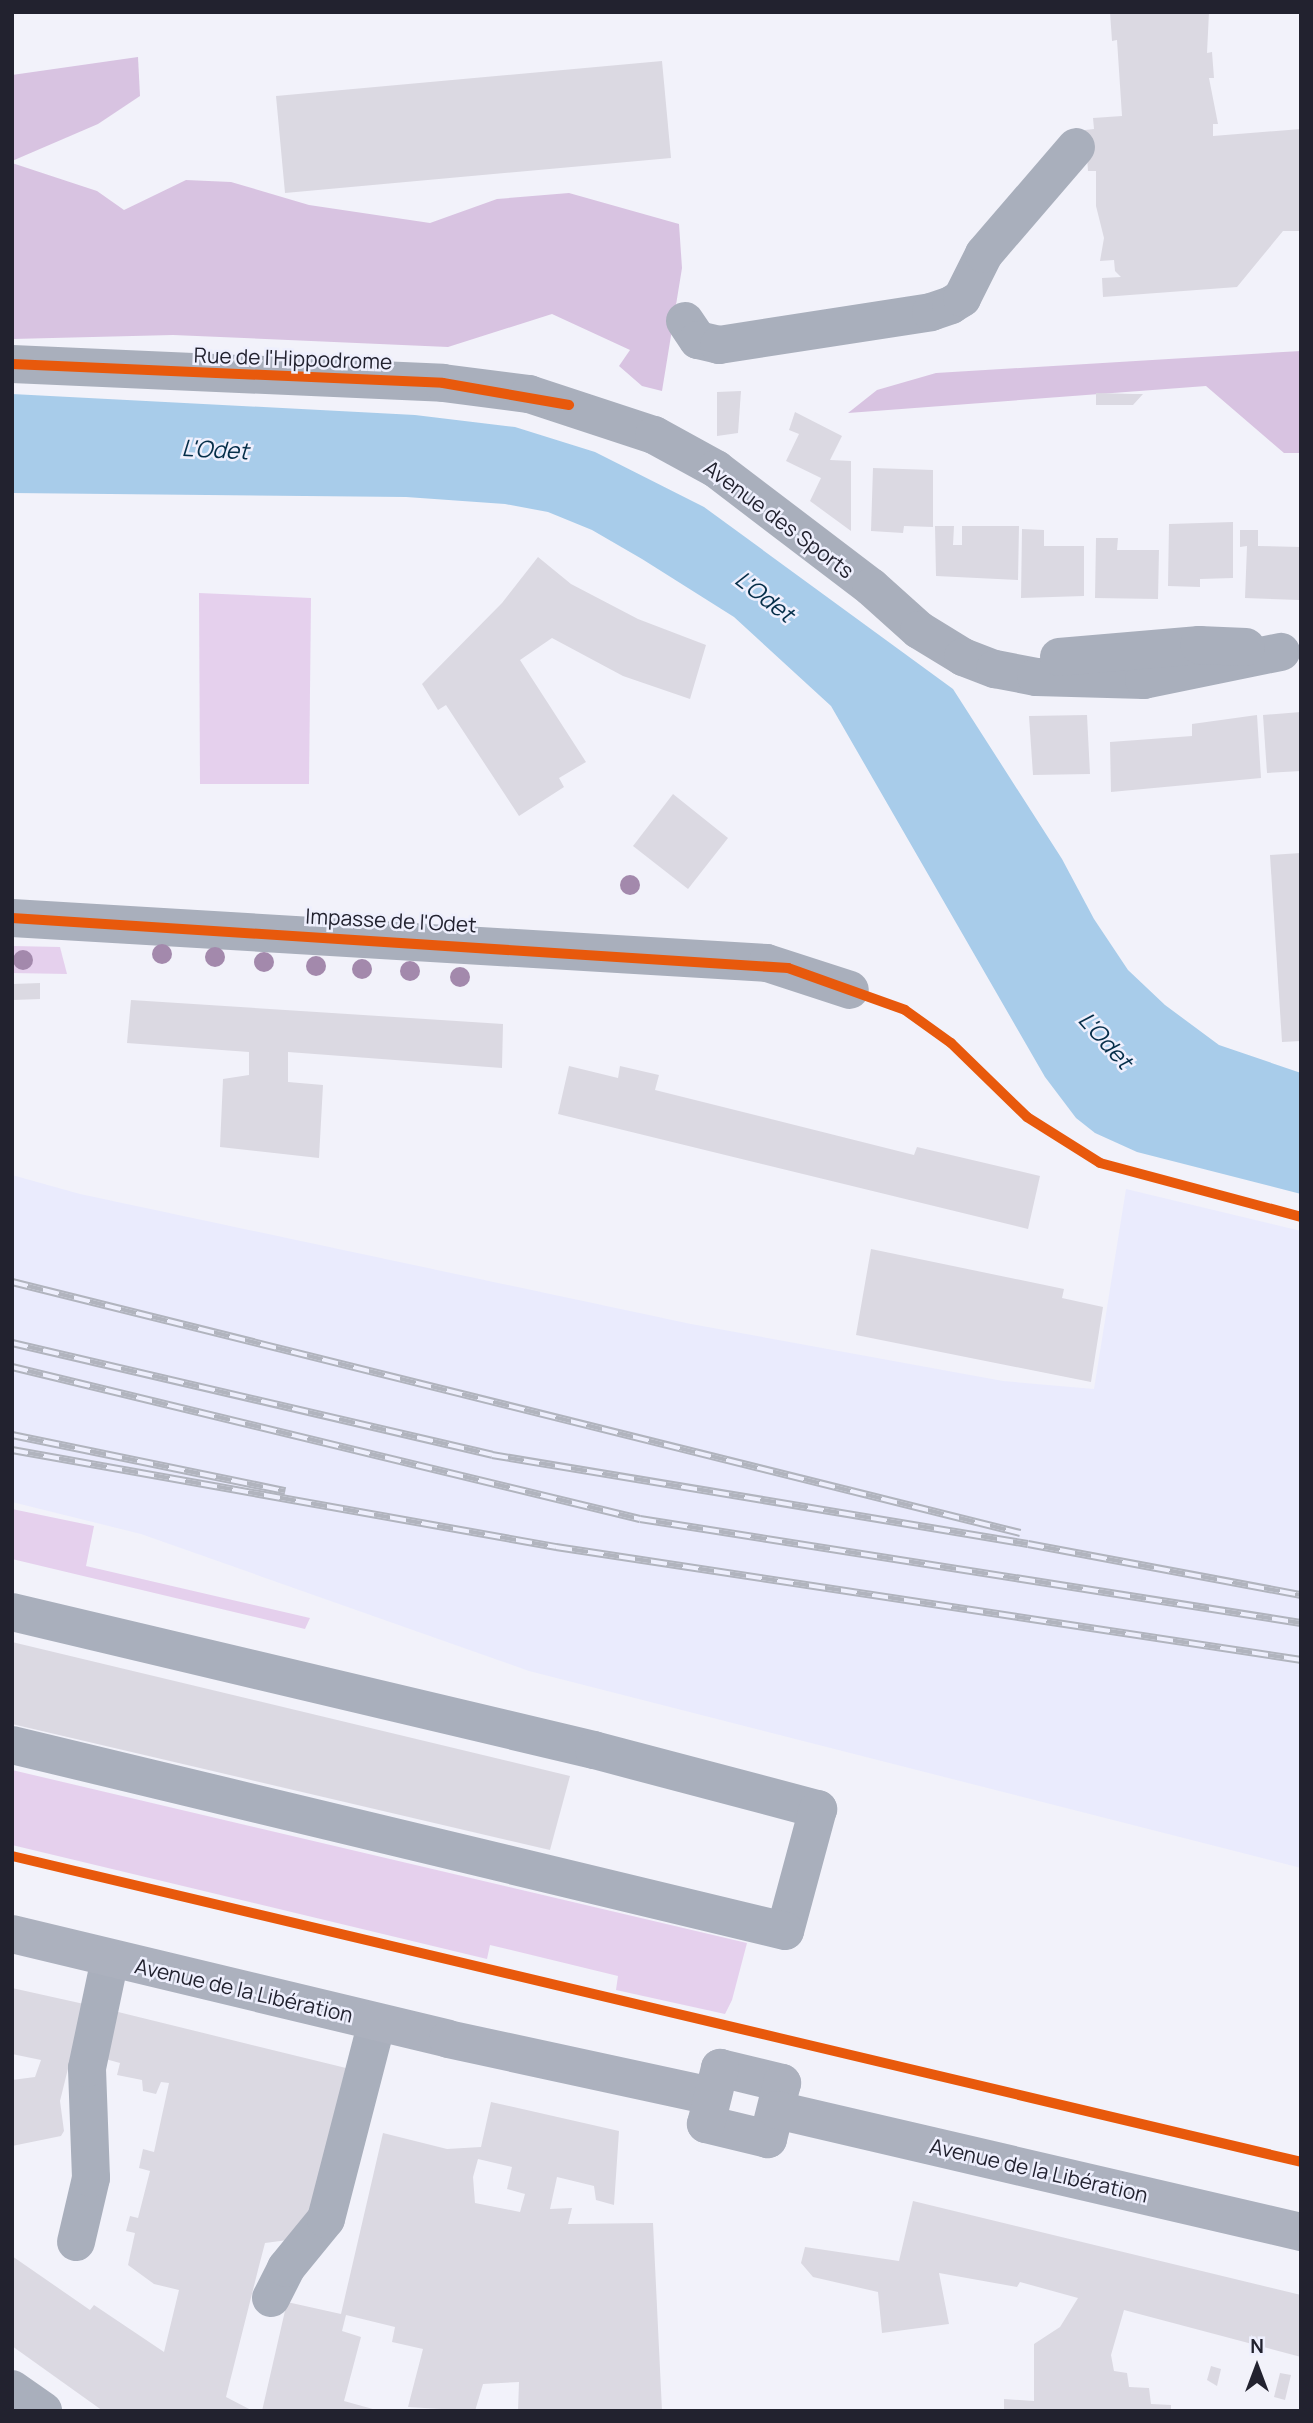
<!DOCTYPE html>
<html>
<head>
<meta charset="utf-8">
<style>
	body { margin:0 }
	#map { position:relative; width:1313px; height:2423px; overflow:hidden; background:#f2f2fa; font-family:Manrope,sans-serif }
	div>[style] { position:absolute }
	.built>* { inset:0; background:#eaebfd }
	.green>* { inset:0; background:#e5d0ed }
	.forest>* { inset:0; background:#d8c3e1 }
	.water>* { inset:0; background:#a8ccea }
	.building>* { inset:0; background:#dbd9e2 }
	.minor>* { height:38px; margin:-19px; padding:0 19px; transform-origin:19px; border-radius:19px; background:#a9afbc }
	.major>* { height:38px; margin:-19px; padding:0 19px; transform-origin:19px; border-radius:19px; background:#acb1be }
	.rail>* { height:8px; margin-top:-4px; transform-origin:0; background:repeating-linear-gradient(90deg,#eeeffd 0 16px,#b1b4be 0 32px); box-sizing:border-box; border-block:2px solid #b1b4be }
	.cycleway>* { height:10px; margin:-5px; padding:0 5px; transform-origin:5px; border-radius:5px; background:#e8590c }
	.trees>* { width:20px; height:20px; margin:-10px; border-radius:50%; background:#a389ac }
	span { translate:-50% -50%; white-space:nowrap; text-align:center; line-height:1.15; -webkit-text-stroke:5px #eeeffd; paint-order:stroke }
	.street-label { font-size:21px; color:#22222f }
	.water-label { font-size:23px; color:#052e49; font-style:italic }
	.frame { position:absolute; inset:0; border:14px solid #22222f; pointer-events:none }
	.north { position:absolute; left:1222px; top:2332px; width:70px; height:70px; -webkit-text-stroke:5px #eeeffd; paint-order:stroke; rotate:0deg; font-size:19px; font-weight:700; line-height:28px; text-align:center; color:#22222f }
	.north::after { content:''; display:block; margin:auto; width:24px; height:32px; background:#22222f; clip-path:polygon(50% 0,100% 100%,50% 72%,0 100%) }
</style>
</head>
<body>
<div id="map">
	<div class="built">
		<div style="clip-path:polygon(12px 1175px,80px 1194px,691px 1324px,1003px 1381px,1094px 1389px,1126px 1189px,1301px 1231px,1301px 1868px,529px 1671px,141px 1534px,12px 1502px)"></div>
	</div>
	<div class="green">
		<div style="clip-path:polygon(199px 593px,311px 598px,309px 784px,200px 784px)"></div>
		<div style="clip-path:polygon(12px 946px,60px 947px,67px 974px,12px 973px)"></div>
		<div style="clip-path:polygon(12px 1509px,94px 1526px,86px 1566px,310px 1618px,305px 1629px,12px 1559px)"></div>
		<div style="clip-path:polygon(12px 1770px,747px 1943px,732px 2000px,725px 2014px,616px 1990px,618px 1976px,490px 1945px,487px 1959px,12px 1845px)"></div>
	</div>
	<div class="forest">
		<div style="clip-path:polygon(138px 57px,140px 96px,98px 124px,12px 161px,12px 75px)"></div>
		<div style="clip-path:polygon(12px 163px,97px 191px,124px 210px,186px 180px,231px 182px,309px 205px,430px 223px,497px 199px,569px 193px,679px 224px,682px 268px,662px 391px,642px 386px,619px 366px,630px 350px,552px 314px,448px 347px,173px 335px,12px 339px)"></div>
		<div style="clip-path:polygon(1301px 351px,1301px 453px,1284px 453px,1206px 386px,848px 413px,877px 390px,936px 373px)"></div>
	</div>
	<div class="water">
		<div style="clip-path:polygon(12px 394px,415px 415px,515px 427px,595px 452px,704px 507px,953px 689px,1062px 859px,1094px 919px,1128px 970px,1165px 1005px,1219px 1045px,1301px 1073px,1301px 1194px,1137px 1152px,1095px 1133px,1076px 1118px,1045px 1077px,831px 706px,734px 617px,642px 559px,592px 530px,548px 512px,505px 504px,406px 497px,12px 493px)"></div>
	</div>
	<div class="building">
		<div style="clip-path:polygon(1110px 12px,1209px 12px,1207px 53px,1212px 52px,1214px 78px,1209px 78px,1218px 124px,1213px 124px,1213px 136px,1301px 129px,1301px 231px,1283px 231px,1237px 287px,1103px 297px,1102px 278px,1121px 277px,1115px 271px,1114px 260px,1100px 261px,1104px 238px,1096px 206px,1096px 171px,1088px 171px,1085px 130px,1094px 129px,1093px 118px,1122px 116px,1117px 40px,1112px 41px)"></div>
		<div style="clip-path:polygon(662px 61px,671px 158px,285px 193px,276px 96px)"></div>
		<div style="clip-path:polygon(741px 391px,738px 433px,717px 436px,717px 392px)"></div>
		<div style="clip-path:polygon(1096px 393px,1133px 394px,1143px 394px,1133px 405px,1096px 405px)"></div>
		<div style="clip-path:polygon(795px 412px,842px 436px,830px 460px,851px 461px,851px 531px,810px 501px,821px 478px,786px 461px,799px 434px,789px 430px)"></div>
		<div style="clip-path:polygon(873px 468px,933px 470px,933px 527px,904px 526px,903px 533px,871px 531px)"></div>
		<div style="clip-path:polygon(1233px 522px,1233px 578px,1200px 579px,1200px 587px,1168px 586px,1169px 524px)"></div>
		<div style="clip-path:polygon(935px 526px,954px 526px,953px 545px,962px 545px,962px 526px,1019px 526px,1018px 580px,936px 576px)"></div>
		<div style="clip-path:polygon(1022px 529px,1044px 530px,1044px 546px,1084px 546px,1084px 596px,1021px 598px)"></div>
		<div style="clip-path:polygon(1240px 530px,1258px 530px,1258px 546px,1300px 547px,1299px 600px,1245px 598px,1247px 546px,1240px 547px)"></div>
		<div style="clip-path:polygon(1096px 538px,1118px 538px,1117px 550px,1159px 550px,1158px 599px,1095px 598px)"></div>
		<div style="clip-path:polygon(538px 557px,571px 584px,638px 619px,706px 645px,690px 699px,623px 676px,552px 638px,520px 660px,586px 762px,559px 778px,564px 787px,519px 816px,446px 705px,438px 710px,422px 684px,502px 603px)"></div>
		<div style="clip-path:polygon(1301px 712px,1301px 771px,1267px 773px,1263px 715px)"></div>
		<div style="clip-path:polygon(1087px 715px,1090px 774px,1033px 775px,1029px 716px)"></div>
		<div style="clip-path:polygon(1257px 715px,1261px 778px,1111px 792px,1110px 742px,1192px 736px,1192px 724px)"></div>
		<div style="clip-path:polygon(673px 794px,728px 838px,688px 889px,633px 846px)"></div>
		<div style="clip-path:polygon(1301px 853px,1301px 1041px,1282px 1042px,1270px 855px)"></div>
		<div style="clip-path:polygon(40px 983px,40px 999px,13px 1000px,13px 984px)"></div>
		<div style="clip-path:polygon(131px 1000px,503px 1024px,502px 1068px,288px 1052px,288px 1082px,323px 1085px,319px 1158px,220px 1147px,223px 1079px,249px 1075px,249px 1052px,127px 1043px)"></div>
		<div style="clip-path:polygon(569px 1066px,618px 1078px,620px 1066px,659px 1075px,655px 1090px,914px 1155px,917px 1147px,1040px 1176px,1028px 1229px,558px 1114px)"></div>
		<div style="clip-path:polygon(871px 1249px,1064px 1289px,1062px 1298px,1103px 1307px,1091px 1382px,856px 1335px)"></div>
		<div style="clip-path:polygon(12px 1642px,570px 1776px,550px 1850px,12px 1724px)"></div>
		<div style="clip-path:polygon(12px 1988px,84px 2004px,60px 2101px,64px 2131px,61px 2136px,12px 2146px,12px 2080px,35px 2077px,41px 2060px,12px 2054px)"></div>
		<div style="clip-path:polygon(110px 2010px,346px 2068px,309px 2214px,288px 2240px,265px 2243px,259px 2266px,226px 2397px,253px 2411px,103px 2411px,12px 2346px,12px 2256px,90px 2310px,94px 2305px,164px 2352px,179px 2290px,154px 2284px,128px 2265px,135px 2233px,126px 2231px,130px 2216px,138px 2218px,150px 2171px,139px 2168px,143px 2149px,154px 2152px,169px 2083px,161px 2082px,156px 2094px,143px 2091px,142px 2080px,117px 2075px,120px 2063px,98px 2057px)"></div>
		<div style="clip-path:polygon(evenodd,491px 2102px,619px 2131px,614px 2205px,596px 2200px,594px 2186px,557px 2177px,550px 2209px,572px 2208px,568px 2224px,653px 2223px,662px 2411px,518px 2411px,519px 2382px,483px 2384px,475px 2411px,408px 2407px,423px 2349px,392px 2342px,395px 2327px,346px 2315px,342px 2331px,361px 2337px,344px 2401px,380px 2411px,262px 2411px,287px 2302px,341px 2314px,383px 2133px,447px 2149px,481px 2147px,491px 2102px,478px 2159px,512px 2167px,507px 2189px,525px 2194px,520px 2212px,475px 2203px,473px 2177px,478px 2159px)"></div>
		<div style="clip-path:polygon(913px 2201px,1301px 2295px,1301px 2357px,1124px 2310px,1111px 2355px,1114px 2371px,1127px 2373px,1129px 2387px,1149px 2388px,1151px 2404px,1171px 2405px,1171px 2411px,1004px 2411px,1004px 2399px,1034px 2401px,1034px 2344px,1060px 2327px,1078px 2298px,1020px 2282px,1017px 2287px,939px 2273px,949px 2324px,882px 2333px,878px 2292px,813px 2277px,801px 2263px,805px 2247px,899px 2261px)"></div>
		<div style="clip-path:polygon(1211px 2366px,1221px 2369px,1217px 2386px,1207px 2380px)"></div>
		<div style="clip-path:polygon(1280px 2373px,1291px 2375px,1285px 2400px,1274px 2397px)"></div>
	</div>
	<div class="minor">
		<div style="left:685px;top:321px;width:23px;rotate:56deg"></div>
		<div style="left:698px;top:340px;width:22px;rotate:13deg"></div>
		<div style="left:719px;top:345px;width:215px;rotate:-8.8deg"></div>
		<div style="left:931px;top:312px;width:21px;rotate:-19deg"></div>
		<div style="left:951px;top:305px;width:13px;rotate:-32deg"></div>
		<div style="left:962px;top:298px;width:49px;rotate:-63.4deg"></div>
		<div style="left:984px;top:254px;width:141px;rotate:-49.3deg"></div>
		<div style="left:12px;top:364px;width:431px;rotate:2.5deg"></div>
		<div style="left:443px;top:383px;width:87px;rotate:7.3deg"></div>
		<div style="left:529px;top:394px;width:132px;rotate:18.2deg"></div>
		<div style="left:654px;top:435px;width:71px;rotate:28.7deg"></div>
		<div style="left:716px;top:469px;width:195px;rotate:37.3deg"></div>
		<div style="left:871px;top:587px;width:64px;rotate:41.9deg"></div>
		<div style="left:919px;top:630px;width:52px;rotate:31.5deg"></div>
		<div style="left:963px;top:657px;width:34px;rotate:21deg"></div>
		<div style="left:995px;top:669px;width:42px;rotate:11deg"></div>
		<div style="left:1036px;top:677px;width:108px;rotate:1.6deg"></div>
		<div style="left:1144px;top:680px;width:140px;rotate:-11.6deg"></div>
		<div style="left:1059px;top:657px;width:141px;rotate:-4.9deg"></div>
		<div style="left:1199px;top:645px;width:47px;rotate:2.4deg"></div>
		<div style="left:12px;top:918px;width:756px;rotate:3.41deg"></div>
		<div style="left:767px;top:963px;width:87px;rotate:18deg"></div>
		<div style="left:12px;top:1612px;width:598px;rotate:13.34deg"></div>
		<div style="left:594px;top:1750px;width:232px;rotate:14.8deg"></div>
		<div style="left:818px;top:1809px;width:126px;rotate:105.1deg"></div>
		<div style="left:785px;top:1931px;width:795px;rotate:-166.47deg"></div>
		<div style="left:76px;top:2242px;width:66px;rotate:-76.8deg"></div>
		<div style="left:91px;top:2178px;width:110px;rotate:-92.1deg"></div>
		<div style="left:87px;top:2068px;width:111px;rotate:-78.1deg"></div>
		<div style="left:271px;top:2298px;width:34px;rotate:-63deg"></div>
		<div style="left:286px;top:2268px;width:63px;rotate:-50.8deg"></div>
		<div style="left:326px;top:2219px;width:203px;rotate:-75.5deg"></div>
		<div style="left:12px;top:2389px;width:38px;rotate:35deg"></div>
	</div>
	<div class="major">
		<div style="left:12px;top:1934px;width:448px;rotate:13.5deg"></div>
		<div style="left:448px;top:2039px;width:270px;rotate:12.2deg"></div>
		<div style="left:720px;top:2068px;width:64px;rotate:13.6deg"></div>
		<div style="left:782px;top:2083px;width:58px;rotate:104deg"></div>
		<div style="left:768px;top:2139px;width:64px;rotate:-166.4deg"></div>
		<div style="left:706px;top:2124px;width:58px;rotate:-76deg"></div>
		<div style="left:777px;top:2110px;width:538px;rotate:13.11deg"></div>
	</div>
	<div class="rail">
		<div style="left:12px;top:1282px;width:1039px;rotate:13.98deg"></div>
		<div style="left:12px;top:1343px;width:493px;rotate:13.1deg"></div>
		<div style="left:492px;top:1455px;width:543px;rotate:9.43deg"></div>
		<div style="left:1028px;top:1544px;width:278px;rotate:10.6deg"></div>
		<div style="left:12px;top:1367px;width:646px;rotate:13.61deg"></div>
		<div style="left:640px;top:1519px;width:669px;rotate:8.94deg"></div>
		<div style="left:12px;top:1435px;width:279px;rotate:11.6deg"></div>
		<div style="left:12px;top:1450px;width:553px;rotate:10.11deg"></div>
		<div style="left:556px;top:1547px;width:754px;rotate:8.62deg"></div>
	</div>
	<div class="cycleway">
		<div style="left:12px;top:364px;width:431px;rotate:2.5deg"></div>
		<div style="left:443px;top:383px;width:128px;rotate:9.9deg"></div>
		<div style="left:12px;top:918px;width:778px;rotate:3.69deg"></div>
		<div style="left:788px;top:968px;width:124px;rotate:19.7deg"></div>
		<div style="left:905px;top:1010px;width:57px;rotate:35.7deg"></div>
		<div style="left:951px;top:1043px;width:106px;rotate:44.2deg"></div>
		<div style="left:1027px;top:1117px;width:86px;rotate:32.2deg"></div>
		<div style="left:1100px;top:1163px;width:208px;rotate:15deg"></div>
		<div style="left:12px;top:1856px;width:1325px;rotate:13.35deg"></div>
	</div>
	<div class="trees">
		<div style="left:630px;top:885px"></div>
		<div style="left:162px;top:954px"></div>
		<div style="left:215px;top:957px"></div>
		<div style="left:23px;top:960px"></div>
		<div style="left:264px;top:962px"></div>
		<div style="left:316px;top:966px"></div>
		<div style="left:362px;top:969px"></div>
		<div style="left:410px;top:971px"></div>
		<div style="left:460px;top:977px"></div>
	</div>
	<div class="street-label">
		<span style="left:293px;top:358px;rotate:2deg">Rue de l'Hippodrome</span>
		<span style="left:779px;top:519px;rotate:37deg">Avenue des Sports</span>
		<span style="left:391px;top:920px;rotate:3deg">Impasse de l'Odet</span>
		<span style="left:244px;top:1990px;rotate:13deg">Avenue de la Libération</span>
		<span style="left:1039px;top:2170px;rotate:13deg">Avenue de la Libération</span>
	</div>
	<div class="water-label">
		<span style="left:215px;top:449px;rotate:3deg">L'Odet</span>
		<span style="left:765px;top:596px;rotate:38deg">L'Odet</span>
		<span style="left:1106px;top:1040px;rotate:48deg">L'Odet</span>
	</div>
	<div class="frame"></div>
	<div class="north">N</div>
</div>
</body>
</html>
